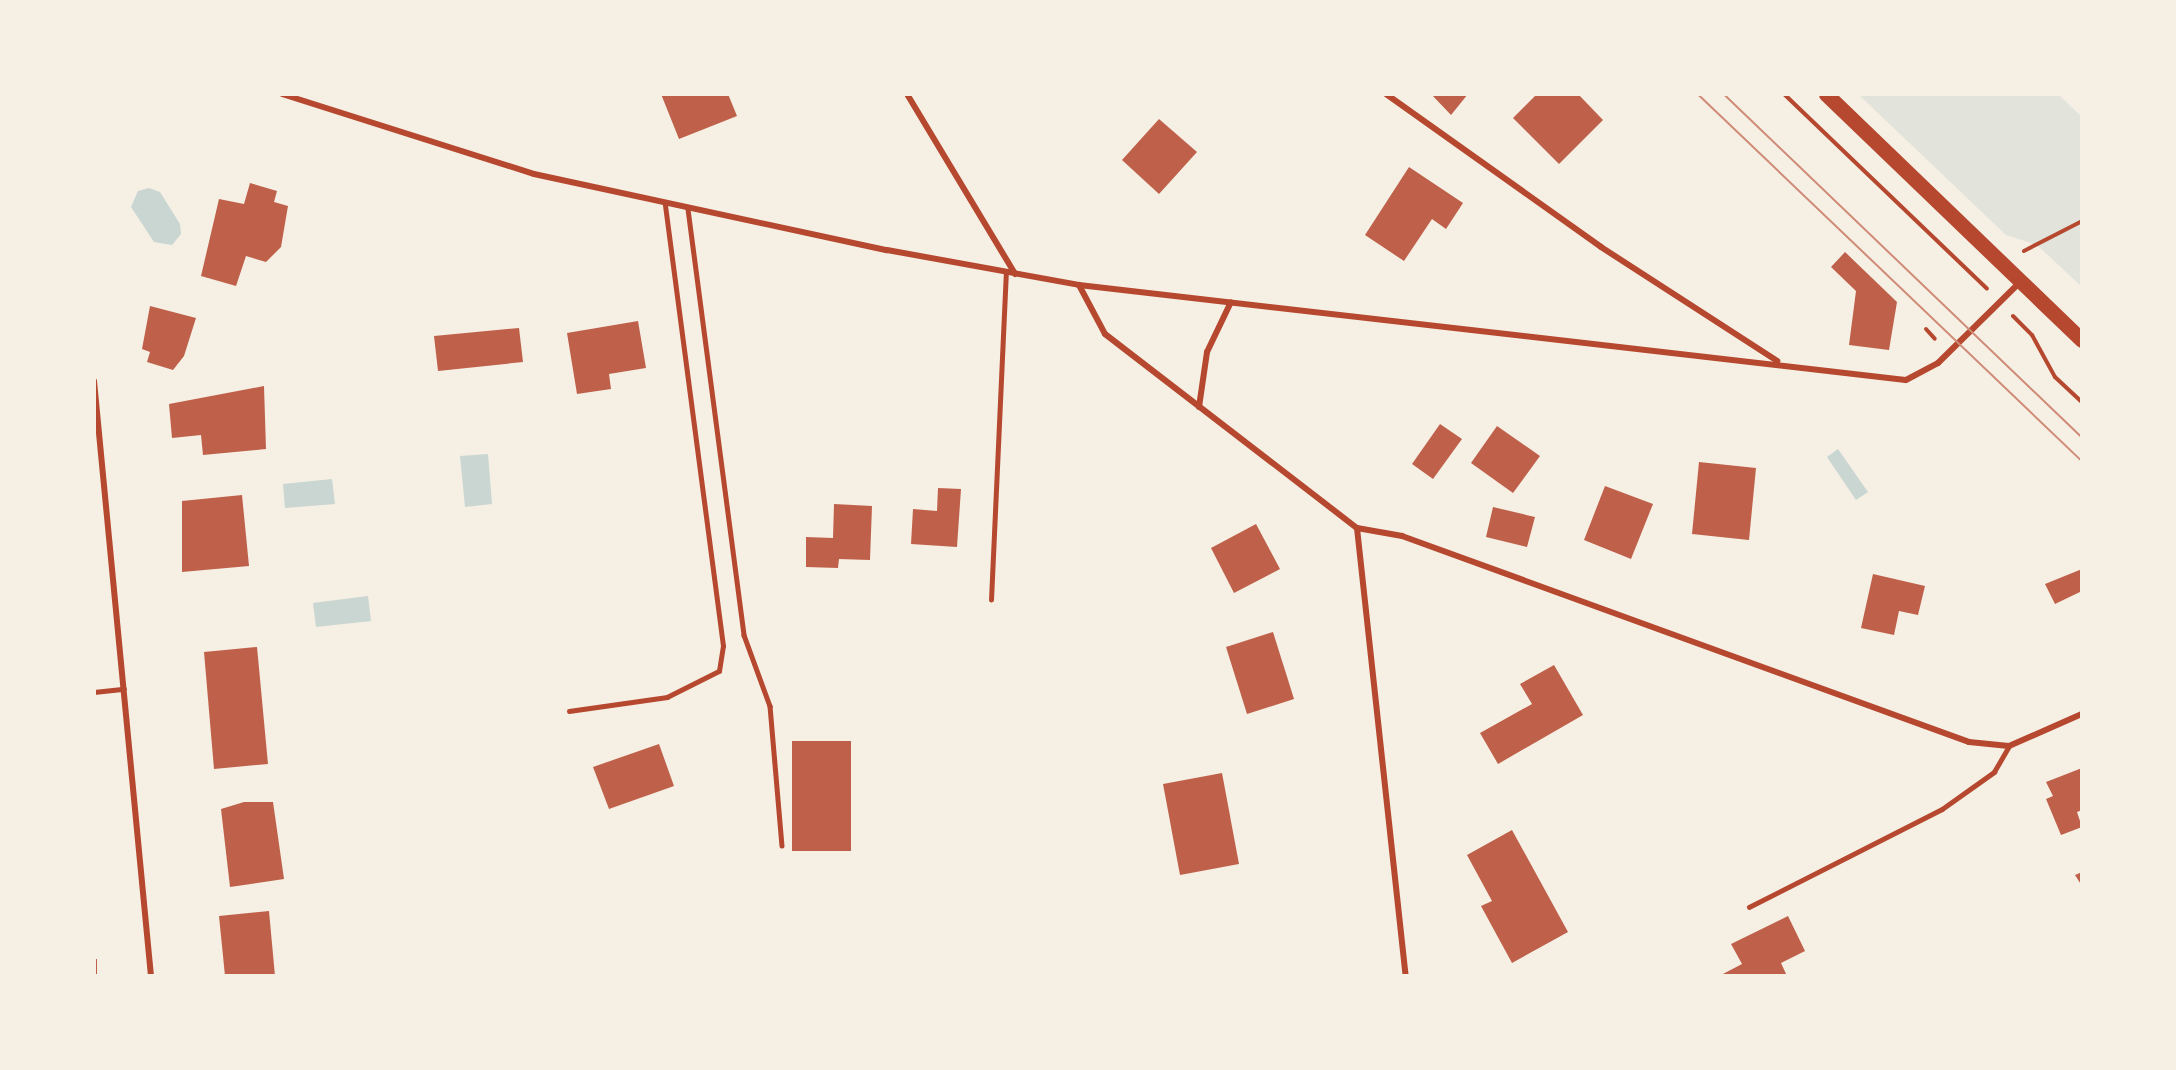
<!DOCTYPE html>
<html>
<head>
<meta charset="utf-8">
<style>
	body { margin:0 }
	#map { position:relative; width:2176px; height:1070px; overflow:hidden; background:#f6efe4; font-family:Barlow,sans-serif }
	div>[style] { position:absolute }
	.green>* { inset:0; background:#e2e4dc }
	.water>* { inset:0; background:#c9d6d2 }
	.building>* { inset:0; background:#bf614a }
	.path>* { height:4px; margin:-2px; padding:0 2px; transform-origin:2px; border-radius:2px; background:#b5482f }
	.service>* { height:4.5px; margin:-2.25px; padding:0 2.25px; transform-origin:2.25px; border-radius:2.25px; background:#b5482f }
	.minor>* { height:6px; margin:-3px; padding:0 3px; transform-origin:3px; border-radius:3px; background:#b5482f }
	.primary>* { height:15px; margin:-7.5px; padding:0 7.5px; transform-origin:7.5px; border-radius:7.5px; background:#b5482f }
	.tram>* { height:1.5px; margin:-0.75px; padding:0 0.75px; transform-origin:0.75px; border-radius:0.75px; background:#cf8b77 }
	span { translate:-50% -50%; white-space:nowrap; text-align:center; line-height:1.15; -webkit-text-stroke:4.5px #f6efe4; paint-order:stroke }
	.frame { position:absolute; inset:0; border:96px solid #f6efe4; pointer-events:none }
</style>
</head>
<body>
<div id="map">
	<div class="green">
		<div style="clip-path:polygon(1859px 95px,2059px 95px,2081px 116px,2081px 286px,2037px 245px,2006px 235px)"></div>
	</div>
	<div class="water">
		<div style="clip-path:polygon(149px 188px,160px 192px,180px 224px,181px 234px,172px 245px,154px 242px,131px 207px,138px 191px)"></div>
		<div style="clip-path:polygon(1838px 449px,1868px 492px,1856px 500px,1827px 457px)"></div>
		<div style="clip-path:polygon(488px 454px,492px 504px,465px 507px,460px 456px)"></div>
		<div style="clip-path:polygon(332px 479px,335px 504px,285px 508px,283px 484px)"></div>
		<div style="clip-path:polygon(368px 596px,371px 621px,316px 627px,313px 603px)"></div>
	</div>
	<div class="building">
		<div style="clip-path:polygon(661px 94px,728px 94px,737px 116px,679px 139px)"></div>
		<div style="clip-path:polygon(1431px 94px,1468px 94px,1451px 115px)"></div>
		<div style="clip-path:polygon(1537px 94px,1578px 94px,1603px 120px,1559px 164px,1513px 118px)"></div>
		<div style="clip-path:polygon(1159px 119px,1197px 152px,1159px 194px,1122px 160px)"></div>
		<div style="clip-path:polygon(1409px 167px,1463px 203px,1446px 229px,1432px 219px,1404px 261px,1365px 235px)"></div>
		<div style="clip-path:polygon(250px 183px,277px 191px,274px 202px,288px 206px,281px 247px,266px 262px,246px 256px,236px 286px,201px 276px,219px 199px,244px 204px)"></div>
		<div style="clip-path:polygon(1845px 252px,1897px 302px,1889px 350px,1849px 345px,1856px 291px,1831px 267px)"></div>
		<div style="clip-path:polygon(150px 306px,196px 318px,184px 356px,173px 370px,147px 362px,150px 352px,142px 349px)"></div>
		<div style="clip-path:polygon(638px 321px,646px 368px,609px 374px,611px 389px,577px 394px,567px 333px)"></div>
		<div style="clip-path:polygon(519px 328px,523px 362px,438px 371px,434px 336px)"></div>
		<div style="clip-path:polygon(264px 386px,266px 449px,203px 455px,201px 435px,172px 438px,169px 404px)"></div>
		<div style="clip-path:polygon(1440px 424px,1462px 439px,1433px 479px,1412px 464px)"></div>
		<div style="clip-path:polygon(1497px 426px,1540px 456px,1513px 493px,1471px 463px)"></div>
		<div style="clip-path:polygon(1699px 462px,1756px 468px,1749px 540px,1692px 534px)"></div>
		<div style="clip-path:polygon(1605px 486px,1653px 504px,1631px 559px,1584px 540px)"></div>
		<div style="clip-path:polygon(938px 488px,961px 489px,957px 547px,911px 544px,913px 509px,937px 511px)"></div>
		<div style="clip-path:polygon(242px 495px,249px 566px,182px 572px,182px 501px)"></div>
		<div style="clip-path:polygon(834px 504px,872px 506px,870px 560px,839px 559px,838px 568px,806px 567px,806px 537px,833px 538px)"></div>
		<div style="clip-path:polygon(1493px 507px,1535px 517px,1527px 547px,1486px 537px)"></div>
		<div style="clip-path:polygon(1256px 524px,1280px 569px,1234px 593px,1211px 548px)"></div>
		<div style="clip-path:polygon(2082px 569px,2082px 591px,2055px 604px,2045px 584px)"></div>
		<div style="clip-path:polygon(1873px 574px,1925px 586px,1918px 615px,1899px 611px,1894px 635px,1861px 628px)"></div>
		<div style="clip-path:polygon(1273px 632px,1294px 699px,1247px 714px,1226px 647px)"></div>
		<div style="clip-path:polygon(257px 647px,268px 764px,214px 769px,204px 652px)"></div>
		<div style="clip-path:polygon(1554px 665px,1583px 715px,1498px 764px,1480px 733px,1532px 704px,1520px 684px)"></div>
		<div style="clip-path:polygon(792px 741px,851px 741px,851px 851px,792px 851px)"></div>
		<div style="clip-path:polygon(659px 744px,674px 786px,609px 809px,593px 767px)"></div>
		<div style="clip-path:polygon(2082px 768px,2082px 810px,2077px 812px,2082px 827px,2061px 835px,2046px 799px,2053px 796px,2046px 782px)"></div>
		<div style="clip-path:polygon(1222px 773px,1239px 864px,1180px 875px,1163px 784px)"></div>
		<div style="clip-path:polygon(244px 802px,273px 802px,284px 879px,230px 887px,221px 809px)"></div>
		<div style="clip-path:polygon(1512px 830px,1568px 932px,1512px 963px,1481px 906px,1492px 901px,1467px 855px)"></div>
		<div style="clip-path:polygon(2082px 872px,2082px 886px,2075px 875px)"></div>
		<div style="clip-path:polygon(269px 911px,275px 976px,225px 976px,219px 916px)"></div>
		<div style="clip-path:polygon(1788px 916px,1805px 951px,1781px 963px,1787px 976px,1719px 976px,1742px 964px,1731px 944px)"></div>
		<div style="clip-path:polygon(94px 959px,97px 959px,97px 976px,94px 976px)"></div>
	</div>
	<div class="path">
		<div style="left:1784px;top:94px;width:281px;rotate:43.8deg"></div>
		<div style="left:2024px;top:251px;width:65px;rotate:-27.3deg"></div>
		<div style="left:2013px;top:316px;width:27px;rotate:45deg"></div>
		<div style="left:2032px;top:335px;width:48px;rotate:61.3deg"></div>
		<div style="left:2055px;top:377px;width:37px;rotate:43deg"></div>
		<div style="left:1926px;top:329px;width:13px;rotate:48deg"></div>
	</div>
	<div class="service">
		<div style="left:688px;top:209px;width:430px;rotate:82.5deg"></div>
		<div style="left:744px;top:635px;width:76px;rotate:69.9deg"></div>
		<div style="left:770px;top:706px;width:140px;rotate:85.1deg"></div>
		<div style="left:991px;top:600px;width:328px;rotate:-87.4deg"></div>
		<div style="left:94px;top:692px;width:30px;rotate:-6deg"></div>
		<div style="left:569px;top:711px;width:99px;rotate:-8.1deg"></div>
		<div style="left:667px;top:697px;width:58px;rotate:-26.6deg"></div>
		<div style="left:719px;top:671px;width:25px;rotate:-81deg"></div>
		<div style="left:723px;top:646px;width:446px;rotate:-97.5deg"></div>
		<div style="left:1749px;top:907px;width:216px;rotate:-26.9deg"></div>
		<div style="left:1942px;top:809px;width:64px;rotate:-35.4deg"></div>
		<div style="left:1994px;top:772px;width:30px;rotate:-60deg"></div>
	</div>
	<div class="minor">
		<div style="left:282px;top:94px;width:264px;rotate:17.6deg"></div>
		<div style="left:534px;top:174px;width:361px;rotate:12.2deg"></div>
		<div style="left:887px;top:250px;width:195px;rotate:10.3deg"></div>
		<div style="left:1079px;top:285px;width:832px;rotate:6.55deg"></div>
		<div style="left:1906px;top:380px;width:36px;rotate:-28deg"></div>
		<div style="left:1938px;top:363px;width:115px;rotate:-44.6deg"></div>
		<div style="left:907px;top:94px;width:210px;rotate:59deg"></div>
		<div style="left:1386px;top:94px;width:264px;rotate:35.4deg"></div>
		<div style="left:1601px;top:247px;width:210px;rotate:32.9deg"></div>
		<div style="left:1079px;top:285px;width:55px;rotate:62deg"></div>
		<div style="left:1105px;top:334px;width:318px;rotate:37.6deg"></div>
		<div style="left:1357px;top:528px;width:451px;rotate:83.8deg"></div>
		<div style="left:94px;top:381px;width:598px;rotate:84.53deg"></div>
		<div style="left:1199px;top:407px;width:56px;rotate:-81.7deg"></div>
		<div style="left:1207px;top:352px;width:55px;rotate:-64.4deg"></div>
		<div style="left:1357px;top:528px;width:46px;rotate:10.1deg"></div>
		<div style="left:1402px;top:536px;width:603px;rotate:19.97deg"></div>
		<div style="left:1969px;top:742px;width:40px;rotate:5.7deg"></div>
		<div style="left:2009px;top:746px;width:80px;rotate:-23.7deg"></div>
	</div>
	<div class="primary">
		<div style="left:1826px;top:94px;width:355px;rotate:43.9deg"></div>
	</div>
	<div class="tram">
		<div style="left:1698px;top:94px;width:531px;rotate:43.7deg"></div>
		<div style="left:1724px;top:94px;width:496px;rotate:43.8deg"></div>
	</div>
	<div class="frame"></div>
</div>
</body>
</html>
